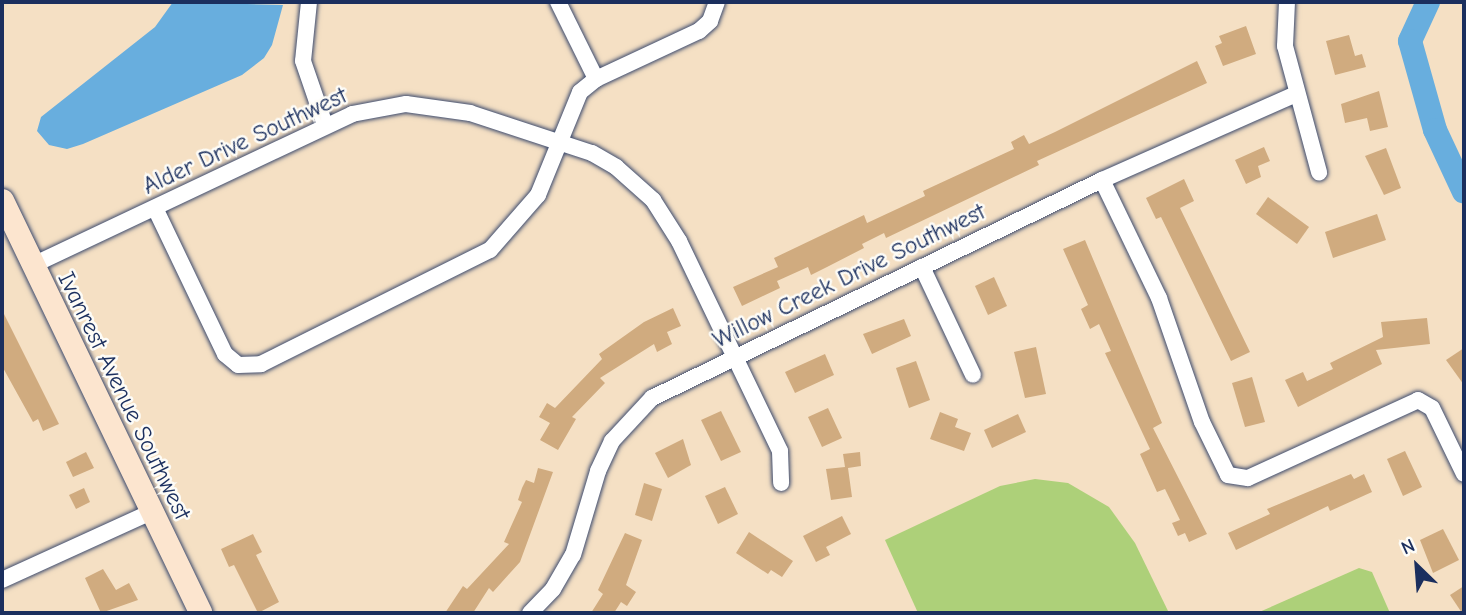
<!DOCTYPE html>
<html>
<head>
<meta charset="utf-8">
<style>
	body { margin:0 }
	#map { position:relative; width:1466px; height:615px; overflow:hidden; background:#f5e0c4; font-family:"Comic Neue",sans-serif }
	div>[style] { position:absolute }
	.green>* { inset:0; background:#add079 }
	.water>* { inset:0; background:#68aede }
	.river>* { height:24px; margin:-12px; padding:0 12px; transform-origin:12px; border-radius:12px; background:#68aede }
	.building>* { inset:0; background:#d0ab7f }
	.roads { filter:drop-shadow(0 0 2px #3c4a6d) drop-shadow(0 0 2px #3c4a6d) }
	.street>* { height:16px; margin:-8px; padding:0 8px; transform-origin:8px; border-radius:8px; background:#fff }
	.secondary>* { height:23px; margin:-11.5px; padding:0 11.5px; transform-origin:11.5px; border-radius:11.5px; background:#fce5cf }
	span { translate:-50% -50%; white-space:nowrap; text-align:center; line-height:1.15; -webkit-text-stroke:5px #fdfcf7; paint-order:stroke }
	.street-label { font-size:24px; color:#1b2f5e }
	.frame { position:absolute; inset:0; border:4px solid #1b2f5e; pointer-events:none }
	.north { position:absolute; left:1382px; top:531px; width:70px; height:70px; -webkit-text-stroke:5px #fdfcf7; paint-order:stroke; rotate:335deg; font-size:19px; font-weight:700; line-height:28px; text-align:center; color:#1b2f5e }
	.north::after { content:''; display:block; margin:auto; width:24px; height:32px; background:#1b2f5e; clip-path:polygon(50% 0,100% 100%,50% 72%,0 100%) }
</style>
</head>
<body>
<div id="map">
	<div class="green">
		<div style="clip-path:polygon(1035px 479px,1068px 483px,1109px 507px,1135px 543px,1169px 613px,918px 613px,885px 540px,1000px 486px)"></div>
		<div style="clip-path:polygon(1359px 568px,1372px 572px,1390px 613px,1257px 613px)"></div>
	</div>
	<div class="water">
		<div style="clip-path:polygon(173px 2px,283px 5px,272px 45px,264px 58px,242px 75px,83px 144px,67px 149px,49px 145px,37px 131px,41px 117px,155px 27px)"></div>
	</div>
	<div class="river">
		<div style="left:1428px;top:2px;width:43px;rotate:114.8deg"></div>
		<div style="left:1410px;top:41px;width:92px;rotate:74.3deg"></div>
		<div style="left:1435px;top:130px;width:68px;rotate:64.9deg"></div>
	</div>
	<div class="building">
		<div style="clip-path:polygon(1246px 26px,1256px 54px,1223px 66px,1215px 46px,1222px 43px,1219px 36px)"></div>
		<div style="clip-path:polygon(1349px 35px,1355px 56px,1362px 54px,1366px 67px,1335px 75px,1326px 41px)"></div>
		<div style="clip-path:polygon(1197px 61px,1207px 83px,1037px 161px,1039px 165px,886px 238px,884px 233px,862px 244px,864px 248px,827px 267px,811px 275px,808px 267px,777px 281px,780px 288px,742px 306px,733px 287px,778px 267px,774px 258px,864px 215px,867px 223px,925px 196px,923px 191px,1014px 149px,1011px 142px,1024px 135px,1029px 144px,1055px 132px)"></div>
		<div style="clip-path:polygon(1379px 91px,1388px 127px,1370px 131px,1367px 118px,1345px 123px,1341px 104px)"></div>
		<div style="clip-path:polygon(1264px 147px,1270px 161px,1258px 166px,1261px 177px,1246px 184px,1235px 160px)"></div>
		<div style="clip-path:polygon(1386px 148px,1401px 188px,1384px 195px,1365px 156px)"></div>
		<div style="clip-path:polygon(1184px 179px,1194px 201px,1180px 208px,1250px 352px,1231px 361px,1161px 217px,1156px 219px,1146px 198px)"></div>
		<div style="clip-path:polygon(1268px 197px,1309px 227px,1297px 244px,1256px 214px)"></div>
		<div style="clip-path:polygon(1377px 214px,1386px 240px,1333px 258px,1325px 232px)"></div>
		<div style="clip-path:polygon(1085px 240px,1162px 423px,1153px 428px,1207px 534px,1189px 542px,1185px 533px,1178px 536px,1172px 523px,1180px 520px,1165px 489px,1157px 492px,1140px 454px,1150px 449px,1105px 353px,1111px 351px,1099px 324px,1090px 329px,1081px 309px,1088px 305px,1063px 249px)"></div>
		<div style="clip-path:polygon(994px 277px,1007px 306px,988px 315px,975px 286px)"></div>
		<div style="clip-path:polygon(673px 308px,681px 326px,667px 332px,672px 344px,657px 352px,654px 344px,600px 378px,605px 383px,572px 417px,576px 419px,558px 450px,540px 440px,550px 423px,539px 417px,547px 403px,555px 408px,602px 359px,599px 354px,644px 322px)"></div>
		<div style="clip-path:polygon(2px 310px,59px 424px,43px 431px,38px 419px,33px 422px,2px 366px)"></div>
		<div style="clip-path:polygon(1427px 318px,1430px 344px,1376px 350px,1382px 364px,1298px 407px,1285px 380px,1303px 372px,1307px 381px,1333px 369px,1330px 363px,1383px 337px,1381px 322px)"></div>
		<div style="clip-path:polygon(904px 319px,911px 336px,872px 354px,863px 334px)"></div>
		<div style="clip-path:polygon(1036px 347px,1046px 394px,1025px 398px,1014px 352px)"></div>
		<div style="clip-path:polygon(1464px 348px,1464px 385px,1446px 360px)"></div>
		<div style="clip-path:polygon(825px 354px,834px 375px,795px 393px,785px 372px)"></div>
		<div style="clip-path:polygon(916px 361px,930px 400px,909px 408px,896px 368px)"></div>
		<div style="clip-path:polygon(1252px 377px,1265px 422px,1245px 427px,1232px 383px)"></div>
		<div style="clip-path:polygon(828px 408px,842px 438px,822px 447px,808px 417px)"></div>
		<div style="clip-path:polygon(721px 411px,741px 452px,721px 461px,701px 420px)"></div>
		<div style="clip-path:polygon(940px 412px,958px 419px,955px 427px,971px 433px,964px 451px,930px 439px)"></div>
		<div style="clip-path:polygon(1018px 414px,1026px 432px,992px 448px,984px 430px)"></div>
		<div style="clip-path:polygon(683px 439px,691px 465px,668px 478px,655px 453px)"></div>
		<div style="clip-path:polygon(1405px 451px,1422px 487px,1403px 496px,1387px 459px)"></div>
		<div style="clip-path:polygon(86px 452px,94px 468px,73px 477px,66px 462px)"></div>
		<div style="clip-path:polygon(860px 452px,861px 466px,848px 468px,852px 497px,831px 500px,826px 469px,845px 467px,843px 454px)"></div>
		<div style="clip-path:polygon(538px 468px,553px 472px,520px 562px,493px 592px,489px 588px,473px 613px,445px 613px,463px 586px,467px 589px,509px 544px,504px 542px,522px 502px,518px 500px,522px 488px,526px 480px,534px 483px)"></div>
		<div style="clip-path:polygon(1351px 474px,1354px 479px,1364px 474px,1372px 492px,1330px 511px,1328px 506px,1236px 550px,1228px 533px,1270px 514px,1267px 509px)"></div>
		<div style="clip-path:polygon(644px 483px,662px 489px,652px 521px,635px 515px)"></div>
		<div style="clip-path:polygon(725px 487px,738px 514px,718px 524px,705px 496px)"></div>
		<div style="clip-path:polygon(84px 488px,90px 502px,76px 509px,69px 495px)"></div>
		<div style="clip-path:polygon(842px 516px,851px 534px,826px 547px,830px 555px,816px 562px,803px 536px)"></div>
		<div style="clip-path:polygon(1443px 529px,1459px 560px,1433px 573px,1420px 540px)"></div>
		<div style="clip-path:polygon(749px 532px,793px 561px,782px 577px,771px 570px,768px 574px,736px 553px)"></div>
		<div style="clip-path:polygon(625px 533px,642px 540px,626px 585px,636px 592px,627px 606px,621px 602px,614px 613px,591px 613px,603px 594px,598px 590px)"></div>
		<div style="clip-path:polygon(253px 534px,262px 552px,256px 555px,279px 602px,258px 613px,234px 565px,229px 567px,221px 549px)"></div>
		<div style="clip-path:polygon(103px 569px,116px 590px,129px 583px,138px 600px,101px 613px,85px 578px)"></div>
		<div style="clip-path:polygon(1464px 586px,1464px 613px,1462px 613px,1450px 595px)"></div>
	</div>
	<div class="roads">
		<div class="street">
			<div style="left:309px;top:2px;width:59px;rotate:95.8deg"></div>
			<div style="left:303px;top:61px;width:68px;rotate:71deg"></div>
			<div style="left:558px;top:2px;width:86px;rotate:63.7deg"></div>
			<div style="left:1287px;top:2px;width:44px;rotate:92.6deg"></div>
			<div style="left:1285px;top:46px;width:131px;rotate:74.9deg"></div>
			<div style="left:1102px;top:180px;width:131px;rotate:64.2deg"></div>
			<div style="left:1159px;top:298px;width:131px;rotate:70.9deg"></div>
			<div style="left:1202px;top:422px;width:59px;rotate:63.9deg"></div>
			<div style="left:1228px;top:475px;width:20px;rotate:9deg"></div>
			<div style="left:1248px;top:478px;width:187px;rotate:-24.6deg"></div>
			<div style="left:1418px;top:400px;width:16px;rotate:30deg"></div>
			<div style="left:1432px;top:408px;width:73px;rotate:64.1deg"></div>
			<div style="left:155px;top:208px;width:162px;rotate:64.4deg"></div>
			<div style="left:225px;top:354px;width:17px;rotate:40deg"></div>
			<div style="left:238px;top:365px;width:23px;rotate:-2deg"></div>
			<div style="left:261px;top:364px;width:256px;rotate:-26.5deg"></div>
			<div style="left:490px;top:250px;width:73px;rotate:-48.9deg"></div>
			<div style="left:538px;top:195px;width:111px;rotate:-67.8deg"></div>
			<div style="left:580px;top:92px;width:21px;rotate:-39deg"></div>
			<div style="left:596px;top:79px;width:114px;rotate:-25deg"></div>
			<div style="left:699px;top:31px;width:15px;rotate:-42deg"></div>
			<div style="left:710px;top:21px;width:20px;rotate:-70deg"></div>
			<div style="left:33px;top:265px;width:353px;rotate:-25.3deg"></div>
			<div style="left:352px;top:114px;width:55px;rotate:-10.5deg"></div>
			<div style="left:406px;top:104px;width:65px;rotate:8deg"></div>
			<div style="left:470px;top:113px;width:128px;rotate:18.2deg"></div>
			<div style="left:592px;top:153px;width:28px;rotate:30deg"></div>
			<div style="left:616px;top:167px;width:50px;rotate:41.7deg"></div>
			<div style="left:653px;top:200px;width:49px;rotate:57.6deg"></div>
			<div style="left:679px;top:241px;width:233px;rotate:64.3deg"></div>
			<div style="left:780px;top:451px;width:32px;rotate:88deg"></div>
			<div style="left:922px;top:267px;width:119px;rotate:64.7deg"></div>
			<div style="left:2px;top:580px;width:164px;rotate:-24.5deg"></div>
			<div style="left:530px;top:613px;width:33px;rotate:-46deg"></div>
			<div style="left:553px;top:589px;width:39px;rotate:-60deg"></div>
			<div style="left:573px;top:555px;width:88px;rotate:-73.4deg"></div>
			<div style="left:598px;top:471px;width:33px;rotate:-65deg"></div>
			<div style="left:612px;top:441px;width:59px;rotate:-47.1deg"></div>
			<div style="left:652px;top:398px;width:500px;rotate:-25.85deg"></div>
			<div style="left:1102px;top:180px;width:212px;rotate:-23.9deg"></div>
		</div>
		<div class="secondary">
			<div style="left:2px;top:200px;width:458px;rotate:64.3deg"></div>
		</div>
	</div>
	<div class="street-label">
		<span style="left:245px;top:141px;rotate:-25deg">Alder Drive Southwest</span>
		<span style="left:849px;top:276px;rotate:-26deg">Willow Creek Drive Southwest</span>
		<span style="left:124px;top:396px;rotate:64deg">Ivanrest Avenue Southwest</span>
	</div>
	<div class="frame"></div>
	<div class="north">N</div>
</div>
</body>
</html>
